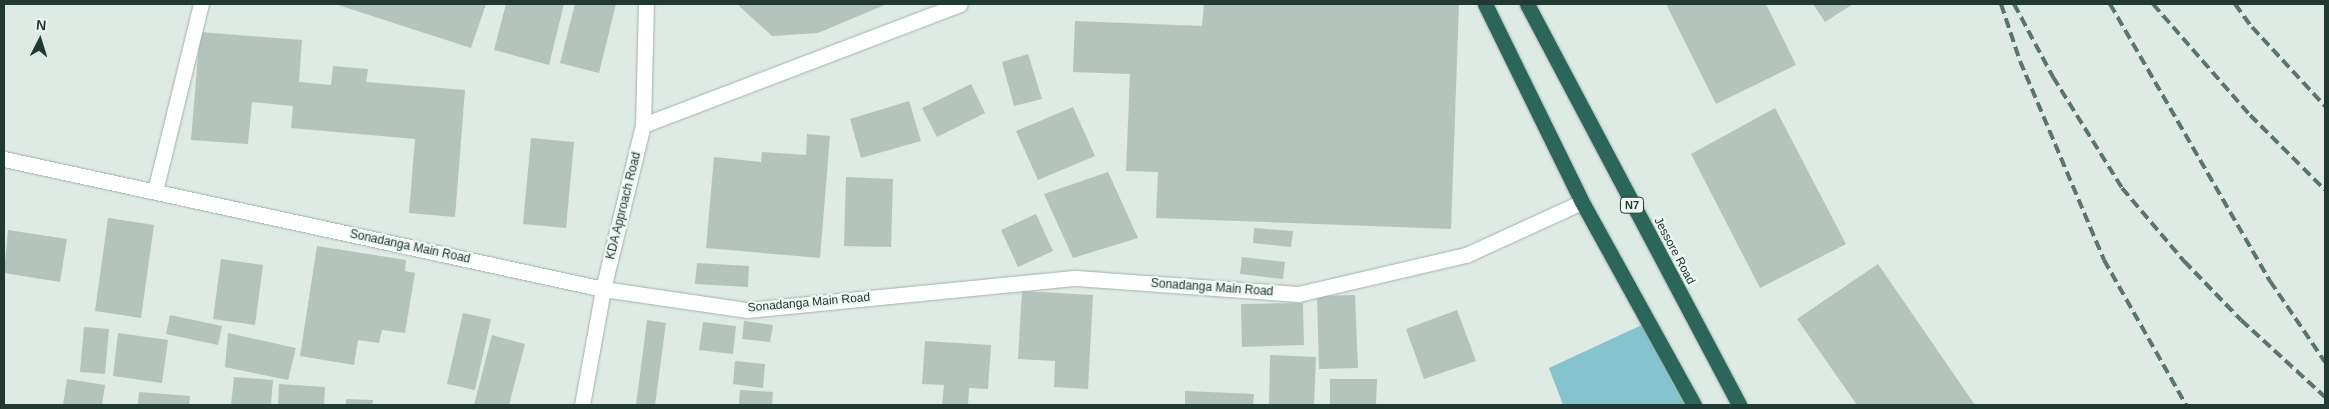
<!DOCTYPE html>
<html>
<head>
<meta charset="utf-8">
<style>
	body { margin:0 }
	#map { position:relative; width:2329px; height:409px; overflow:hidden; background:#deeae4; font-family:Helvetica,sans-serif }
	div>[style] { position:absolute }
	.water>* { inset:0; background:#85c3cf }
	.building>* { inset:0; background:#b3c4bd }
	.roads { filter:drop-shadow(0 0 1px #a1b1ab) drop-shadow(0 0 1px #a1b1ab) }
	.minor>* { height:15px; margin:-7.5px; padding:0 7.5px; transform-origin:7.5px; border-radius:7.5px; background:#fff }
	.highway>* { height:15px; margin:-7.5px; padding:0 7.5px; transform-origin:7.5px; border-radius:7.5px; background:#2c6559 }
	.rail>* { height:4px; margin-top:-2px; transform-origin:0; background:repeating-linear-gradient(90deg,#5a756e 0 10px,transparent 0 15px) }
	span { translate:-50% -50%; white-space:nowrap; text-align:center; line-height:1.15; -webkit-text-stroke:4.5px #eef6f2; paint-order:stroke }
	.shield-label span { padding:1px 4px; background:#eef6f2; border:1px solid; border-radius:4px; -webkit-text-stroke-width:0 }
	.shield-label { font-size:11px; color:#203932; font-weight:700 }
	.street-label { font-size:12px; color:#203932 }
	.frame { position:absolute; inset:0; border:5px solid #203932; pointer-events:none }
	.north { position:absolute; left:15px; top:15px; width:50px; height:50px; -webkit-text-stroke:4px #eef6f2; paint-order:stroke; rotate:5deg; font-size:14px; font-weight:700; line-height:20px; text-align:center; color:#203932 }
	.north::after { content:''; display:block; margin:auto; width:18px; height:22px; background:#203932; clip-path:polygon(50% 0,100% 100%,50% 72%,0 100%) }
</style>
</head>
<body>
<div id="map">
	<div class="water">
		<div style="clip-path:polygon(1646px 323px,1692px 405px,1563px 405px,1549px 368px)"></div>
	</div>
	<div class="building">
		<div style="clip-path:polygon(335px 4px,486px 4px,471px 48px)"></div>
		<div style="clip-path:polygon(506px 4px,564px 4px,549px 65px,494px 50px)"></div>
		<div style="clip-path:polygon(575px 4px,616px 4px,599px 73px,560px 63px)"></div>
		<div style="clip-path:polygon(737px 4px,887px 4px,818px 33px,772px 36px)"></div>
		<div style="clip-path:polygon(1204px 4px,1459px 4px,1451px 229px,1156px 218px,1158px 172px,1126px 171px,1130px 74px,1073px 72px,1075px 21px,1202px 26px)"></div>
		<div style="clip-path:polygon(1666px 4px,1766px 4px,1796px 65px,1716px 104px)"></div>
		<div style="clip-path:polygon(1813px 4px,1853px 4px,1825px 22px)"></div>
		<div style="clip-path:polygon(200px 32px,302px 40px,299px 82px,331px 85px,333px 66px,368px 69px,366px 82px,465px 90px,455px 217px,409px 213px,415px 139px,291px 128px,293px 106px,252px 102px,248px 144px,191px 140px)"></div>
		<div style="clip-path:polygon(1028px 54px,1042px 99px,1014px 106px,1002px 62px)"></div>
		<div style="clip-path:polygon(971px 84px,985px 113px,937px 137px,922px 108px)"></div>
		<div style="clip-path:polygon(909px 101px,921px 141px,861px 158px,850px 119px)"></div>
		<div style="clip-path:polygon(1073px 107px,1095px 156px,1038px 180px,1016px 131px)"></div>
		<div style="clip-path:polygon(1775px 108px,1846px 244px,1760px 288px,1691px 154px)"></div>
		<div style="clip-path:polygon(807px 134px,830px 136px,820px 258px,706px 248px,714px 157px,761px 162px,762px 152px,806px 155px)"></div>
		<div style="clip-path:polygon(531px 138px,574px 142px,566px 228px,523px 224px)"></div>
		<div style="clip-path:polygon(1108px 172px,1138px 238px,1073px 258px,1044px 194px)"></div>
		<div style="clip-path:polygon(846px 177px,893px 179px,891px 247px,844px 246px)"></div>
		<div style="clip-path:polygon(1036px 214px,1053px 251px,1018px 267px,1001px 230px)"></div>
		<div style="clip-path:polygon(108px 218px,154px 225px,141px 318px,95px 311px)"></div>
		<div style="clip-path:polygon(1254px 228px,1293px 231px,1291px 247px,1253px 243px)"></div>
		<div style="clip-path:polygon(8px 230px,67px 239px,60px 282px,4px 273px)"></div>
		<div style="clip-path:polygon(317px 246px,406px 260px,405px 271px,415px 273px,405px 333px,382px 330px,379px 343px,358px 340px,354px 365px,300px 356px)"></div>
		<div style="clip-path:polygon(1242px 257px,1285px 262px,1283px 279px,1240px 274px)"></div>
		<div style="clip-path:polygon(221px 259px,263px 265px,255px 325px,213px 319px)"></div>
		<div style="clip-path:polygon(697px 263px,749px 266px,748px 287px,695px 284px)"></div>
		<div style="clip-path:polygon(1878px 264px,1975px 405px,1857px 405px,1797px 319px)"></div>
		<div style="clip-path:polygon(1022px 291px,1093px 295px,1088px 389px,1054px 387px,1055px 361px,1018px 359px)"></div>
		<div style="clip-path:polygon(1355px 295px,1358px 368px,1319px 369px,1317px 296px)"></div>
		<div style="clip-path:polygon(1303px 303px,1304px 345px,1242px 347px,1241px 304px)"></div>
		<div style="clip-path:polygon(1457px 310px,1476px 361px,1424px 379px,1406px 329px)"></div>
		<div style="clip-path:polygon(463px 313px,491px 319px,475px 390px,447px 384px)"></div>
		<div style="clip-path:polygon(170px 315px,222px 326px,218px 345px,166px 334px)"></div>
		<div style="clip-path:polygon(647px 320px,666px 323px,655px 405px,636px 405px)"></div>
		<div style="clip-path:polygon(744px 321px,773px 325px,770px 342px,742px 339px)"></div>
		<div style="clip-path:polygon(703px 322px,736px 326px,733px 354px,699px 350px)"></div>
		<div style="clip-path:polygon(84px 327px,109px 329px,105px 374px,80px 372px)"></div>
		<div style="clip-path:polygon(118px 333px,168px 340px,162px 383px,113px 376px)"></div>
		<div style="clip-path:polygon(228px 333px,296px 348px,288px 380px,225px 367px)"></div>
		<div style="clip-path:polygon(492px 335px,525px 344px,509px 405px,474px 405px)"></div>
		<div style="clip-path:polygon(925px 341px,991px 345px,988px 389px,969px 388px,968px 405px,942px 405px,944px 385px,922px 384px)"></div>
		<div style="clip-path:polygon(1270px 355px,1316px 357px,1314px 405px,1269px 405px)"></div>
		<div style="clip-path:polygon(735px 361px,765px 364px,763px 388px,733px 384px)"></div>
		<div style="clip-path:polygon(234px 377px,273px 380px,271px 405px,231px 405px)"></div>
		<div style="clip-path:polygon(67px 379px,105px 385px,102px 405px,63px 405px)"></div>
		<div style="clip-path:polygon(1330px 379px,1377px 379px,1376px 405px,1330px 405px)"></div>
		<div style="clip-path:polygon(279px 384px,325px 387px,324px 405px,278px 405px)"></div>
		<div style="clip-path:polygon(740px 390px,773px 392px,772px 405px,739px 405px)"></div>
		<div style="clip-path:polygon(1185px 391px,1254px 394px,1253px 405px,1185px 405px)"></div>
		<div style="clip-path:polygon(139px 392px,190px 396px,189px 405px,138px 405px)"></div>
		<div style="clip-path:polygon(346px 399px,373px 400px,372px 405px,346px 405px)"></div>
	</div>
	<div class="roads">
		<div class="minor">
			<div style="left:643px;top:125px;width:339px;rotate:-20.9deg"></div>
			<div style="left:4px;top:159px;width:613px;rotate:12.24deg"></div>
			<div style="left:603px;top:289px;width:146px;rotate:8.3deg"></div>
			<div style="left:747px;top:310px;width:331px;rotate:-5.6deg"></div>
			<div style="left:1076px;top:278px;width:223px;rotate:4.1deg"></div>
			<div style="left:1298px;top:294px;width:172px;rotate:-13.1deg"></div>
			<div style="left:1466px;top:255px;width:128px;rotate:-24.6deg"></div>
			<div style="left:155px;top:191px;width:193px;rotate:-76.2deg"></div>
			<div style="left:582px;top:405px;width:118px;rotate:-79.7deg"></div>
			<div style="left:603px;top:289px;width:169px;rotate:-76.3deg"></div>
			<div style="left:643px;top:125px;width:121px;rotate:-88.6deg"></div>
		</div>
		<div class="highway">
			<div style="left:1485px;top:4px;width:220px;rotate:63.9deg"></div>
			<div style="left:1582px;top:202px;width:232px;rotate:61.1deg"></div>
			<div style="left:1527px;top:4px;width:454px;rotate:62.1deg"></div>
		</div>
	</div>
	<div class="rail">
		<div style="left:2001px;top:4px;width:60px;rotate:71.6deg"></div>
		<div style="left:2020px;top:61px;width:216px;rotate:67.1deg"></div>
		<div style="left:2104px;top:260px;width:167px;rotate:60.5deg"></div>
		<div style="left:2014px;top:4px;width:83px;rotate:61.9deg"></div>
		<div style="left:2053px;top:77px;width:131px;rotate:58.1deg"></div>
		<div style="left:2122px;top:188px;width:96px;rotate:49.7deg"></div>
		<div style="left:2184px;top:261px;width:82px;rotate:46deg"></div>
		<div style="left:2241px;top:320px;width:114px;rotate:42.5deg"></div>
		<div style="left:2110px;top:4px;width:320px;rotate:60deg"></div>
		<div style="left:2270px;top:281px;width:98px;rotate:55.8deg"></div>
		<div style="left:2153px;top:4px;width:147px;rotate:48.9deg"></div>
		<div style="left:2250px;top:115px;width:106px;rotate:45deg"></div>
		<div style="left:2235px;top:4px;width:29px;rotate:54deg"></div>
		<div style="left:2252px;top:27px;width:108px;rotate:47.3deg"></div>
	</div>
	<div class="shield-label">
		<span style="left:1632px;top:205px">N7</span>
	</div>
	<div class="street-label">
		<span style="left:624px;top:206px;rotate:-76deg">KDA Approach Road</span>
		<span style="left:410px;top:247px;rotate:12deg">Sonadanga Main Road</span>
		<span style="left:1674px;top:251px;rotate:62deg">Jessore Road</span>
		<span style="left:1212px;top:288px;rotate:4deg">Sonadanga Main Road</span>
		<span style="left:809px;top:303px;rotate:-5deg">Sonadanga Main Road</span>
	</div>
	<div class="frame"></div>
	<div class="north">N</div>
</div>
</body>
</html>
